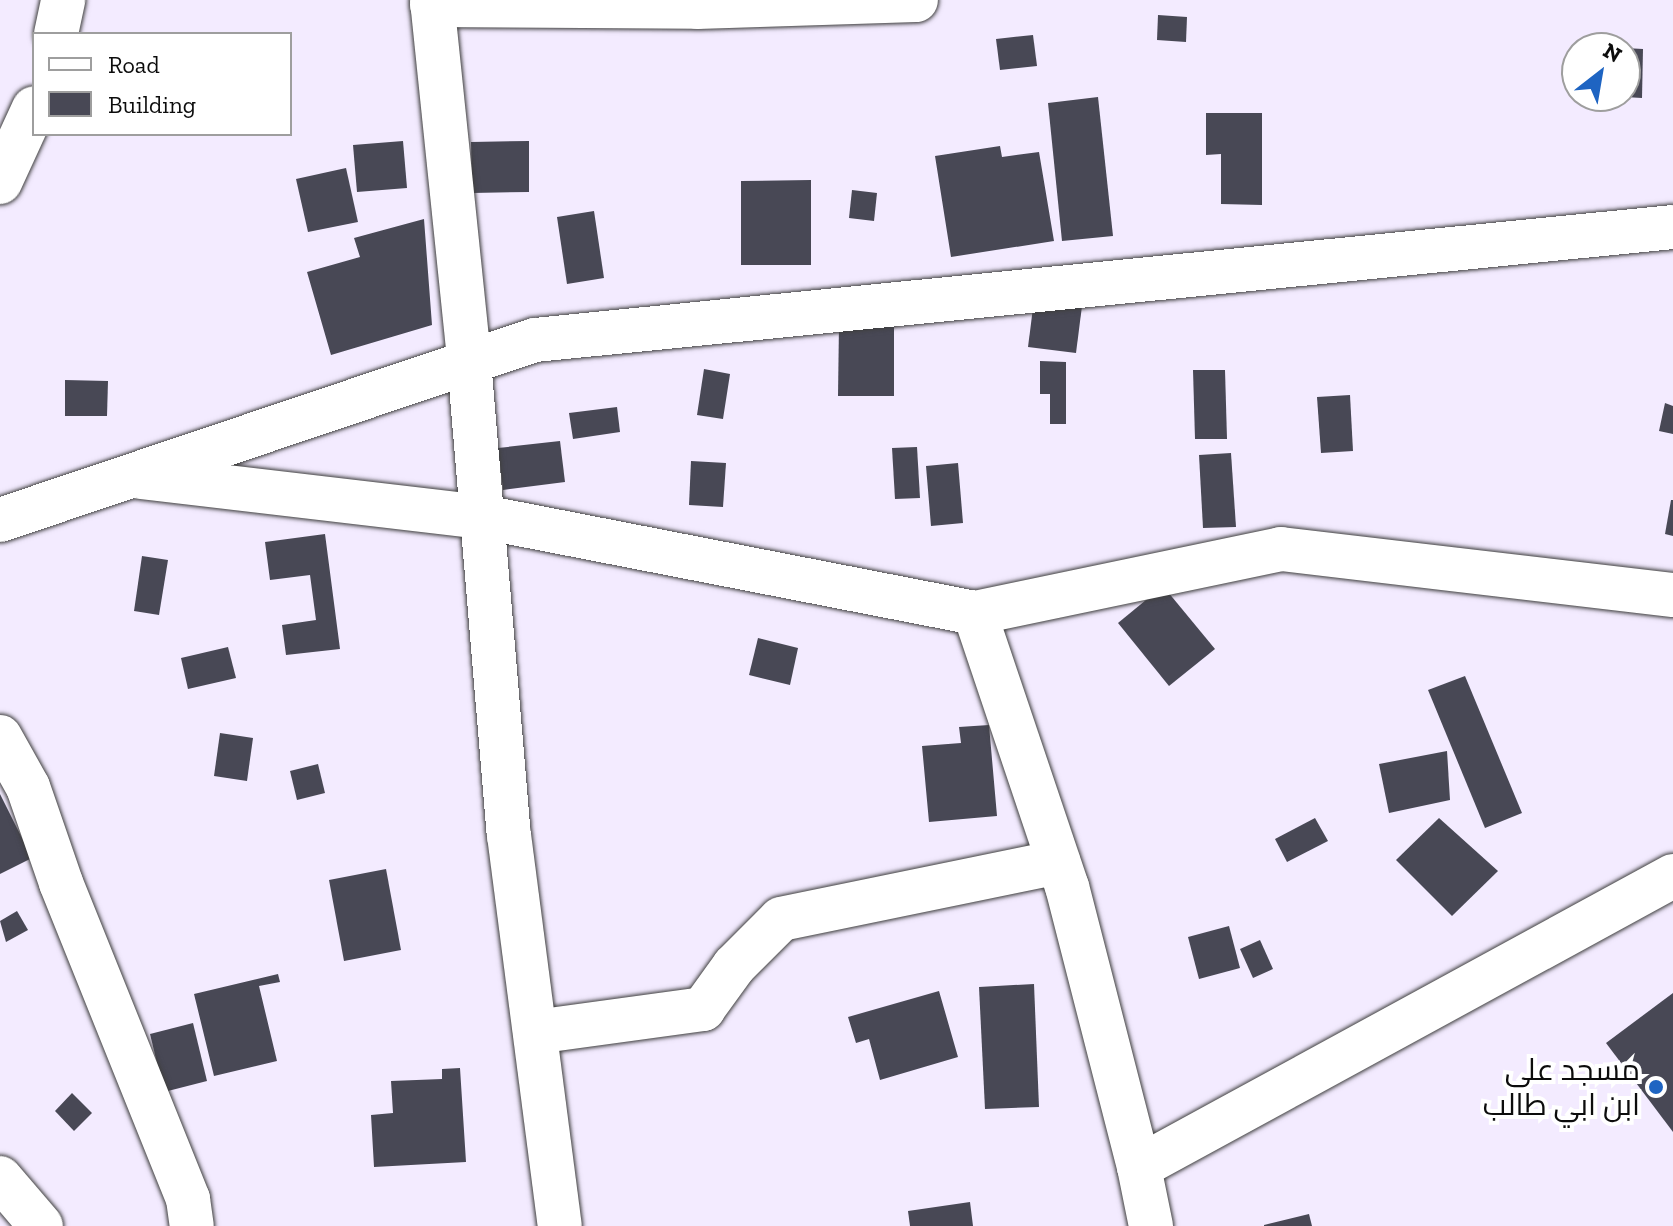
<!DOCTYPE html>
<html>
<head>
<meta charset="utf-8">
<style>
	body { margin:0 }
	#map { position:relative; width:1673px; height:1226px; overflow:hidden; background:#f3ebff; font-family:"Zilla Slab",Cairo,serif }
	div>[style] { position:absolute }
	.building>* { inset:0; background:#484855 }
	.roads { filter:drop-shadow(0 0 2px #3f3f3f) drop-shadow(0 0 2px #3f3f3f) }
	.street>* { height:44px; margin:-22px; padding:0 22px; transform-origin:22px; border-radius:22px; background:#fff }
	.dots>* { width:22px; height:22px; translate:-50% -50%; box-sizing:border-box; border:4px solid #fff; border-radius:50% }
	span { translate:-50% -50%; white-space:nowrap; text-align:center; line-height:1.15; -webkit-text-stroke:8px #fff; paint-order:stroke }
	.poi-label { font-size:30px; color:#0c0c0c }
	.right { translate:-100% -50%; text-align:right }
	.legend { position:absolute; left:32px; top:32px; width:260px; height:104px; box-sizing:border-box; background:#fff; border:2px solid #9e9e9e; margin:0; padding:10px 14px; list-style:none; font-size:24px; color:#0c0c0c }
	.legend li { display:flex; align-items:center; gap:16px; height:40px }
	.legend b { width:40px; border:2px solid #9e9e9e }
	.north { position:absolute; left:1561px; top:32px; width:80px; height:80px; box-sizing:border-box; background:#fff; border:2px solid #9e9e9e; border-radius:50%; rotate:31deg; font-size:22px; font-weight:700; line-height:32px; text-align:center; color:#0c0c0c }
	.north::after { content:''; display:block; margin:auto; width:28px; height:36px; background:#1e64c2; clip-path:polygon(50% 0,100% 100%,50% 72%,0 100%) }
</style>
</head>
<body>
<div id="map">
	<div class="building">
		<div style="clip-path:polygon(1158px 15px,1187px 17px,1186px 42px,1157px 40px)"></div>
		<div style="clip-path:polygon(1033px 35px,1037px 66px,1000px 70px,996px 39px)"></div>
		<div style="clip-path:polygon(1625px 48px,1643px 49px,1642px 98px,1625px 97px)"></div>
		<div style="clip-path:polygon(1098px 97px,1113px 236px,1062px 241px,1048px 103px)"></div>
		<div style="clip-path:polygon(1206px 113px,1262px 113px,1262px 205px,1221px 204px,1221px 154px,1206px 155px)"></div>
		<div style="clip-path:polygon(403px 141px,407px 188px,357px 192px,353px 145px)"></div>
		<div style="clip-path:polygon(529px 141px,529px 192px,472px 193px,471px 142px)"></div>
		<div style="clip-path:polygon(1000px 146px,1002px 157px,1039px 152px,1054px 241px,951px 257px,935px 156px)"></div>
		<div style="clip-path:polygon(346px 168px,358px 222px,308px 232px,296px 179px)"></div>
		<div style="clip-path:polygon(811px 180px,811px 265px,741px 265px,741px 181px)"></div>
		<div style="clip-path:polygon(852px 190px,877px 193px,874px 221px,849px 218px)"></div>
		<div style="clip-path:polygon(594px 211px,604px 278px,567px 284px,557px 217px)"></div>
		<div style="clip-path:polygon(424px 219px,432px 325px,331px 355px,307px 272px,360px 257px,354px 238px)"></div>
		<div style="clip-path:polygon(1034px 300px,1082px 306px,1076px 353px,1028px 347px)"></div>
		<div style="clip-path:polygon(839px 324px,894px 325px,894px 396px,838px 396px)"></div>
		<div style="clip-path:polygon(1040px 361px,1066px 362px,1066px 424px,1050px 424px,1050px 394px,1040px 394px)"></div>
		<div style="clip-path:polygon(704px 369px,730px 374px,723px 419px,697px 415px)"></div>
		<div style="clip-path:polygon(1193px 370px,1225px 370px,1227px 439px,1195px 439px)"></div>
		<div style="clip-path:polygon(65px 380px,108px 381px,107px 416px,65px 416px)"></div>
		<div style="clip-path:polygon(1350px 395px,1353px 451px,1321px 453px,1317px 397px)"></div>
		<div style="clip-path:polygon(1665px 403px,1673px 406px,1673px 434px,1659px 431px)"></div>
		<div style="clip-path:polygon(617px 407px,620px 432px,573px 439px,569px 413px)"></div>
		<div style="clip-path:polygon(560px 441px,565px 482px,503px 490px,498px 448px)"></div>
		<div style="clip-path:polygon(917px 447px,920px 498px,895px 499px,892px 448px)"></div>
		<div style="clip-path:polygon(1231px 453px,1236px 527px,1203px 528px,1199px 455px)"></div>
		<div style="clip-path:polygon(691px 461px,726px 463px,723px 507px,689px 505px)"></div>
		<div style="clip-path:polygon(958px 463px,963px 523px,931px 526px,926px 466px)"></div>
		<div style="clip-path:polygon(1671px 500px,1673px 500px,1673px 536px,1665px 534px)"></div>
		<div style="clip-path:polygon(325px 534px,340px 649px,286px 655px,282px 625px,316px 620px,310px 575px,270px 580px,265px 542px)"></div>
		<div style="clip-path:polygon(142px 556px,168px 560px,159px 615px,134px 611px)"></div>
		<div style="clip-path:polygon(1163px 586px,1215px 649px,1169px 686px,1118px 623px)"></div>
		<div style="clip-path:polygon(758px 638px,798px 648px,790px 685px,749px 675px)"></div>
		<div style="clip-path:polygon(228px 647px,236px 678px,188px 689px,181px 658px)"></div>
		<div style="clip-path:polygon(1465px 676px,1522px 813px,1485px 828px,1428px 690px)"></div>
		<div style="clip-path:polygon(989px 725px,997px 816px,929px 822px,922px 746px,961px 743px,959px 727px)"></div>
		<div style="clip-path:polygon(220px 733px,253px 738px,247px 781px,214px 776px)"></div>
		<div style="clip-path:polygon(1447px 751px,1450px 800px,1389px 813px,1379px 764px)"></div>
		<div style="clip-path:polygon(318px 764px,325px 793px,297px 800px,290px 771px)"></div>
		<div style="clip-path:polygon(0 794px,32px 858px,0 874px)"></div>
		<div style="clip-path:polygon(1315px 818px,1328px 841px,1287px 862px,1275px 839px)"></div>
		<div style="clip-path:polygon(1439px 818px,1498px 871px,1452px 916px,1396px 860px)"></div>
		<div style="clip-path:polygon(386px 869px,401px 950px,344px 961px,329px 880px)"></div>
		<div style="clip-path:polygon(17px 911px,28px 930px,6px 942px,0 921px)"></div>
		<div style="clip-path:polygon(1229px 926px,1240px 968px,1199px 979px,1188px 937px)"></div>
		<div style="clip-path:polygon(1260px 940px,1273px 969px,1253px 978px,1240px 949px)"></div>
		<div style="clip-path:polygon(278px 974px,280px 982px,259px 986px,277px 1061px,214px 1076px,194px 994px)"></div>
		<div style="clip-path:polygon(1034px 984px,1039px 1107px,985px 1109px,979px 987px)"></div>
		<div style="clip-path:polygon(939px 991px,958px 1057px,880px 1080px,869px 1039px,856px 1043px,848px 1017px)"></div>
		<div style="clip-path:polygon(1673px 993px,1673px 1132px,1606px 1043px)"></div>
		<div style="clip-path:polygon(193px 1023px,207px 1081px,164px 1092px,150px 1034px)"></div>
		<div style="clip-path:polygon(460px 1068px,466px 1162px,374px 1167px,371px 1115px,393px 1113px,391px 1081px,442px 1079px,442px 1069px)"></div>
		<div style="clip-path:polygon(72px 1093px,92px 1113px,74px 1131px,55px 1111px)"></div>
		<div style="clip-path:polygon(970px 1202px,973px 1226px,910px 1226px,908px 1211px)"></div>
		<div style="clip-path:polygon(1309px 1214px,1312px 1226px,1264px 1226px,1264px 1225px)"></div>
	</div>
	<div class="roads">
		<div class="street">
			<div style="left:432px;top:0;width:363px;rotate:84.1deg"></div>
			<div style="left:469px;top:361px;width:476px;rotate:85.2deg"></div>
			<div style="left:509px;top:835px;width:394px;rotate:82.6deg"></div>
			<div style="left:432px;top:5px;width:265px;rotate:0.4deg"></div>
			<div style="left:697px;top:7px;width:219px;rotate:-1.8deg"></div>
			<div style="left:56px;top:34px;width:35px;rotate:-78deg"></div>
			<div style="left:0;top:182px;width:81px;rotate:-65.3deg"></div>
			<div style="left:141px;top:477px;width:344px;rotate:6.7deg"></div>
			<div style="left:483px;top:517px;width:501px;rotate:11.04deg"></div>
			<div style="left:0;top:520px;width:564px;rotate:-18.6deg"></div>
			<div style="left:535px;top:340px;width:1144px;rotate:-5.67deg"></div>
			<div style="left:0;top:737px;width:57px;rotate:60.8deg"></div>
			<div style="left:28px;top:787px;width:102px;rotate:71deg"></div>
			<div style="left:61px;top:883px;width:341px;rotate:68.1deg"></div>
			<div style="left:188px;top:1199px;width:27px;rotate:82deg"></div>
			<div style="left:535px;top:1032px;width:170px;rotate:-7.8deg"></div>
			<div style="left:703px;top:1009px;width:53px;rotate:-54.2deg"></div>
			<div style="left:734px;top:966px;width:66px;rotate:-45deg"></div>
			<div style="left:781px;top:919px;width:283px;rotate:-11.6deg"></div>
			<div style="left:1139px;top:1167px;width:289px;rotate:-104.4deg"></div>
			<div style="left:1067px;top:887px;width:289px;rotate:-108.6deg"></div>
			<div style="left:975px;top:613px;width:313px;rotate:-11.8deg"></div>
			<div style="left:1281px;top:549px;width:395px;rotate:6.7deg"></div>
			<div style="left:0;top:1178px;width:63px;rotate:49.5deg"></div>
			<div style="left:1151px;top:1226px;width:60px;rotate:-101.5deg"></div>
			<div style="left:1139px;top:1167px;width:608px;rotate:-28.59deg"></div>
		</div>
	</div>
	<div class="dots">
		<div style="left:1656px;top:1087px;background:#1e64c2"></div>
	</div>
	<div class="poi-label">
		<span class="right" style="left:1640px;top:1087px">مسجد علي<br>ابن ابي طالب</span>
	</div>
	<ul class="legend">
	<li><b style="height:10px;background:#fff"></b>Road</li>
	<li><b style="height:22px;background:#484855"></b>Building</li>
	</ul>
	<div class="north">N</div>
</div>
</body>
</html>
